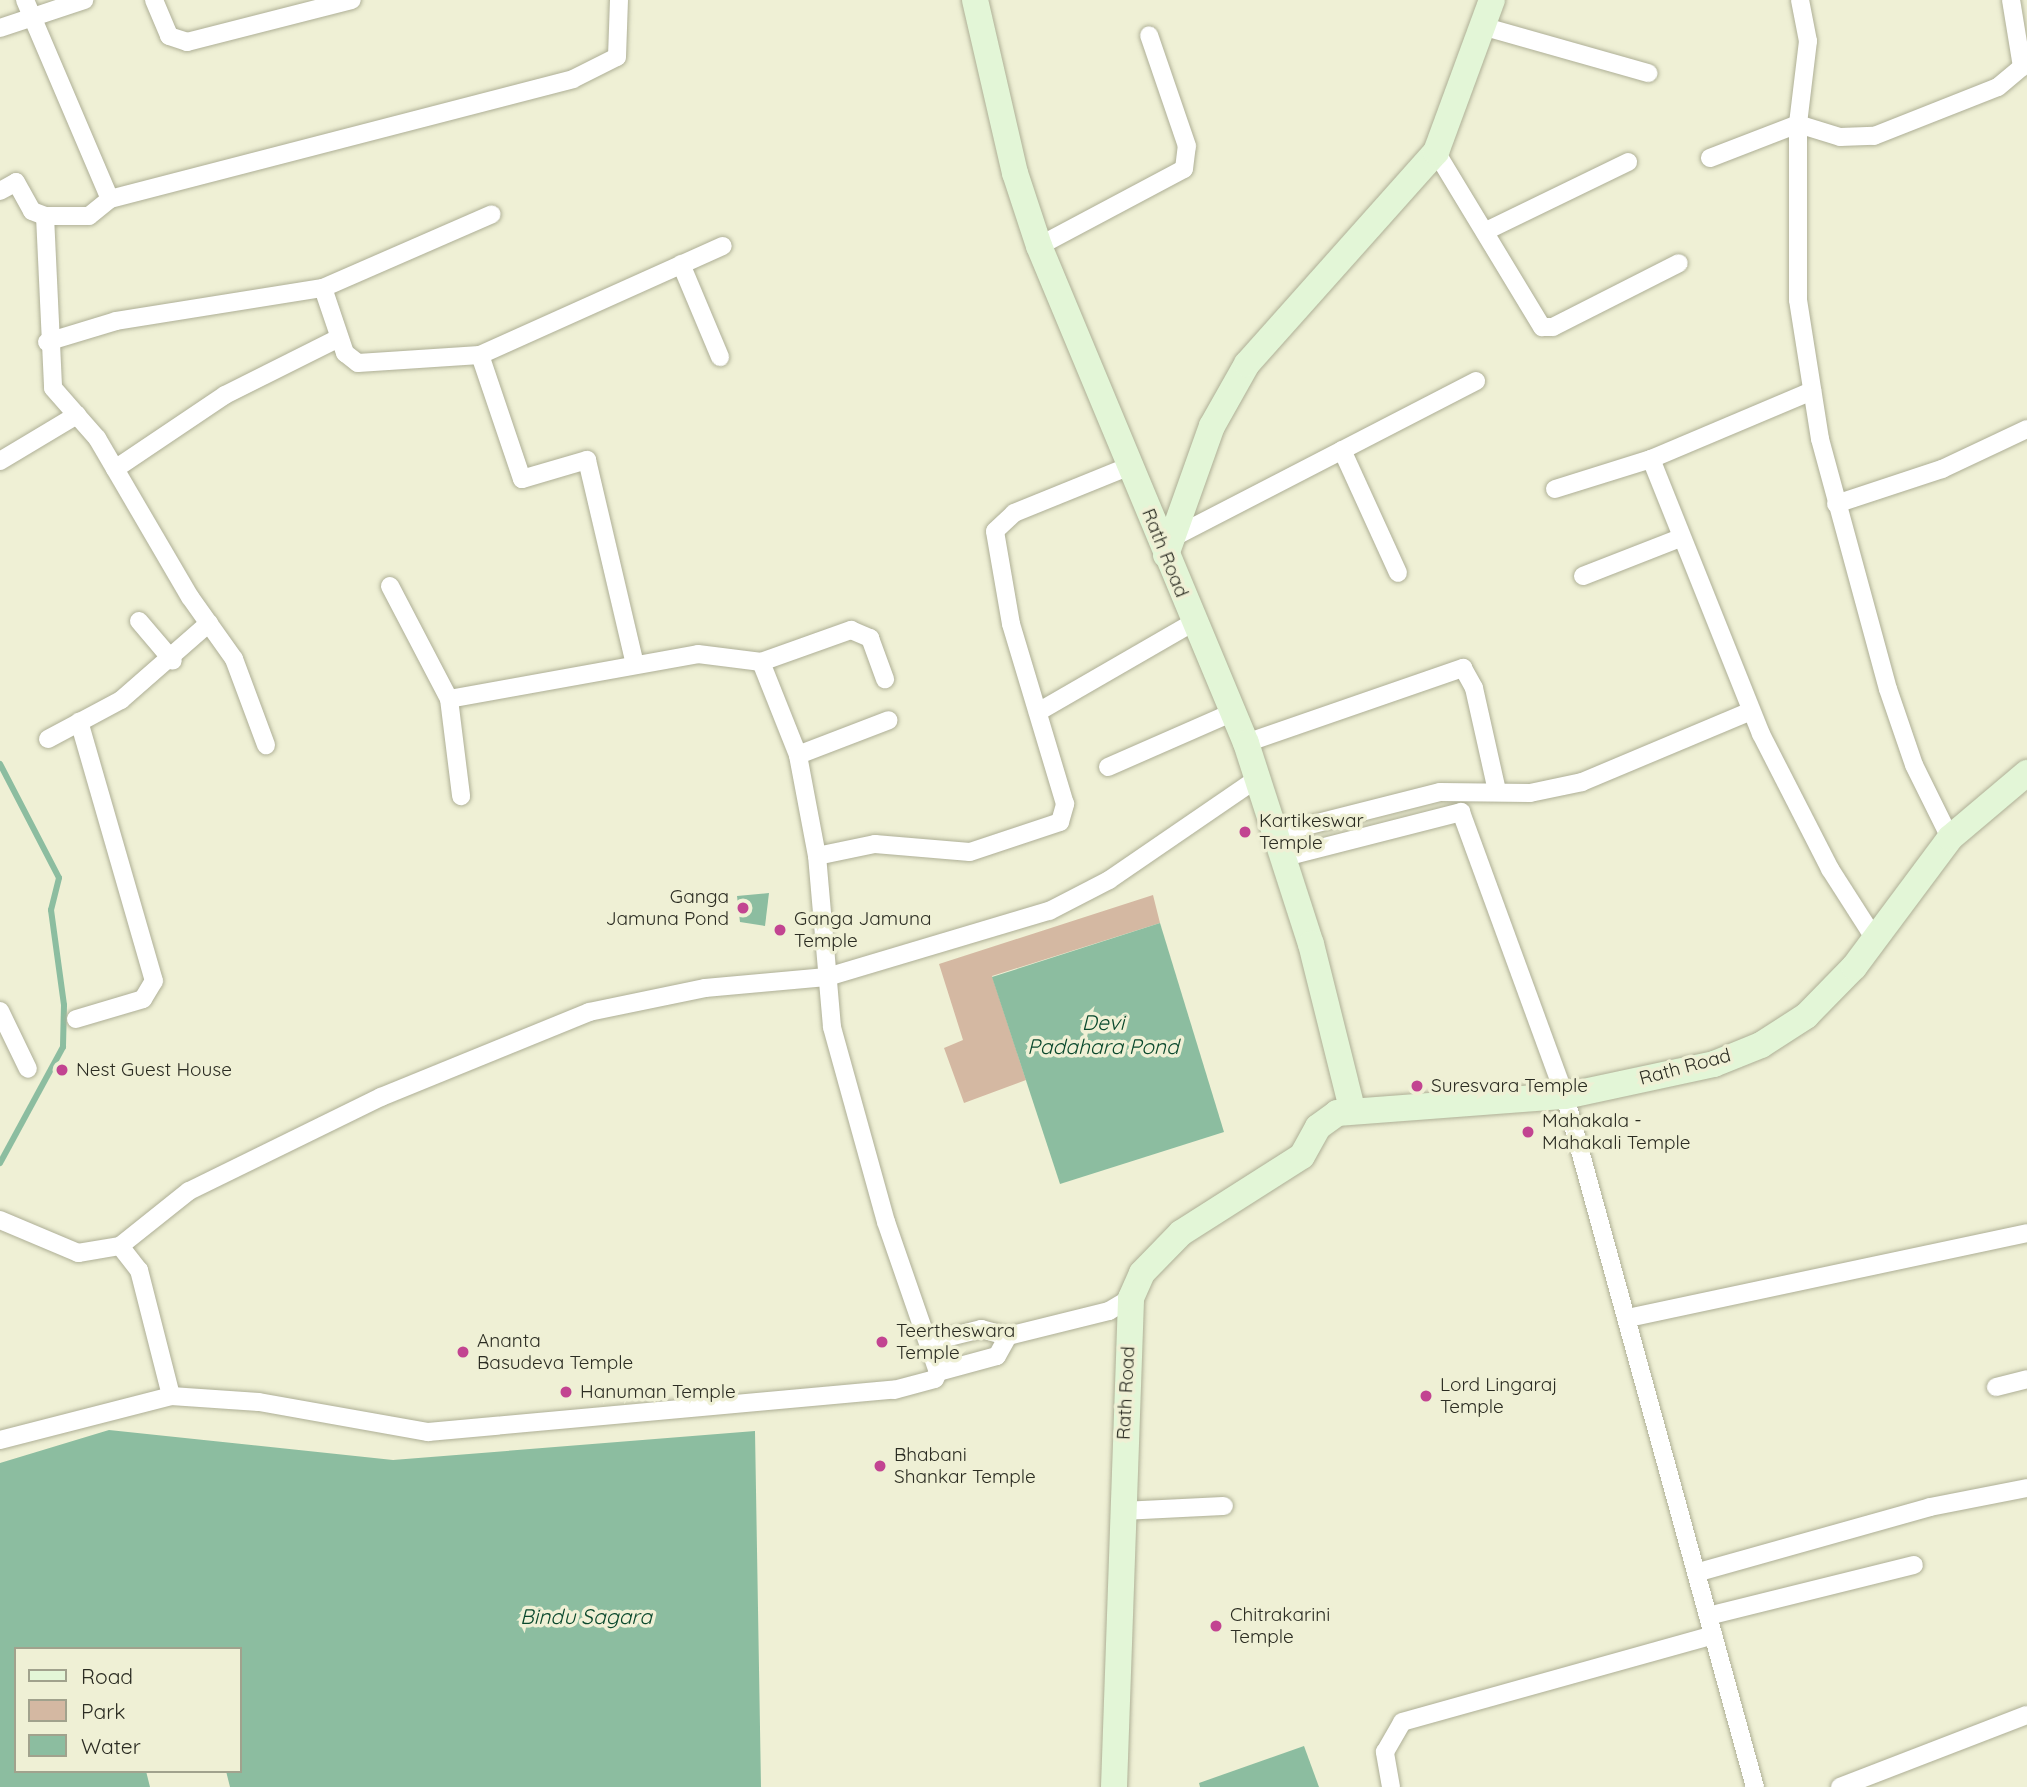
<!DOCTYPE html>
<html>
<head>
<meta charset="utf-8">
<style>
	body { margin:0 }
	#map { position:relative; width:2027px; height:1787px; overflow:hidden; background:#eff0d5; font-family:Quicksand,sans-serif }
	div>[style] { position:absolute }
	.green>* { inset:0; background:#d4b8a2 }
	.water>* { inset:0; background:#8cbda0 }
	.stream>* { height:6px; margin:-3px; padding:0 3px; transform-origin:3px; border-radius:3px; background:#8cbda0 }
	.roads { filter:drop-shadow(0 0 2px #aeaf96) drop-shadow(0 0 2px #aeaf96) }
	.street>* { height:18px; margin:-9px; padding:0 9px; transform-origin:9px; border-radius:9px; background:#fff }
	.secondary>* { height:26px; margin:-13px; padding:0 13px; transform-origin:13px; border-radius:13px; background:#e3f6d7 }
	.dots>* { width:19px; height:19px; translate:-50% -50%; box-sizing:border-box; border:4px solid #eff0d5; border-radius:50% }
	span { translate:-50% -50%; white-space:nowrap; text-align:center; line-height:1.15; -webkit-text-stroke:7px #eff0d5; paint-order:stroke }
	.street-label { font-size:19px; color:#2b2c22 }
	.poi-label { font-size:19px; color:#2b2c22 }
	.left { translate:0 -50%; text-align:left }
	.right { translate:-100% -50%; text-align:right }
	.water-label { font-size:21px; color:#09482c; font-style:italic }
	.legend { position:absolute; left:14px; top:1647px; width:228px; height:126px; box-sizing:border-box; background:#eff0d5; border:2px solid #a1a28d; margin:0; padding:9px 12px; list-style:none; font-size:21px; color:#2b2c22 }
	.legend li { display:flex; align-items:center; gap:14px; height:35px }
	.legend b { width:35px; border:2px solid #a1a28d }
</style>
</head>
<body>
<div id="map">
	<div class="green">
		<div style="clip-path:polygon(1153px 895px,1160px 923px,992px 976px,1026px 1080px,964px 1103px,944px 1048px,963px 1040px,939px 964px)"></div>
	</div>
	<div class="water">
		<div style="clip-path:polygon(769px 893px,765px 926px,740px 922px,737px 896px)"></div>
		<div style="clip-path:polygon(1160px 923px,1224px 1132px,1060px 1184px,992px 977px)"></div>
		<div style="clip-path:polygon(109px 1430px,393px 1460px,755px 1431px,761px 1787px,230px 1787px,226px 1771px,240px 1771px,240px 1649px,16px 1649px,16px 1771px,146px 1771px,150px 1787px,0 1787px,0 1463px)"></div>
		<div style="clip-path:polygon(1304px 1746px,1319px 1787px,1200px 1787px,1199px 1783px)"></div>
	</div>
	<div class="stream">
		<div style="left:0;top:764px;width:128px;rotate:62.6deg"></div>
		<div style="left:59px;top:878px;width:33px;rotate:104deg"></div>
		<div style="left:51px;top:910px;width:96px;rotate:82.2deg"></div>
		<div style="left:64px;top:1005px;width:42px;rotate:91.4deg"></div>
		<div style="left:63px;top:1047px;width:132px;rotate:118.5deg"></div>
	</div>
	<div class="roads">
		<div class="street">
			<div style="left:25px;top:0;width:216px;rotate:66.9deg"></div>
			<div style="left:110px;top:199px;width:27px;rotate:141deg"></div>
			<div style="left:89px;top:216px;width:44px;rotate:180deg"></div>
			<div style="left:154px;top:0;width:39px;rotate:67deg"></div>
			<div style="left:169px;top:36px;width:19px;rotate:18deg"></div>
			<div style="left:187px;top:42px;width:170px;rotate:-14.3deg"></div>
			<div style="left:1800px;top:0;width:42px;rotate:79deg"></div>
			<div style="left:1808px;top:41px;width:84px;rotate:96.9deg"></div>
			<div style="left:1798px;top:124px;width:176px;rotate:90deg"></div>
			<div style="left:1798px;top:300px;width:141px;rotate:81deg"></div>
			<div style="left:1820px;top:439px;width:259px;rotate:74.8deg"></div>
			<div style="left:1888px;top:689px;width:80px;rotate:71.1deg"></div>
			<div style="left:1914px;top:765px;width:81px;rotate:63.7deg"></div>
			<div style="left:1482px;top:26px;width:173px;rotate:15.8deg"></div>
			<div style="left:0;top:28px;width:89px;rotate:-18.4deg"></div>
			<div style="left:1436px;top:152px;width:205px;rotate:58.8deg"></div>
			<div style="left:1542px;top:327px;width:11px"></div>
			<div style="left:1553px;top:327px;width:141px;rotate:-26.9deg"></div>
			<div style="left:1710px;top:158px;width:94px;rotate:-21.1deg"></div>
			<div style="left:1798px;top:124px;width:44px;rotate:17.2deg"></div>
			<div style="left:1840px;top:137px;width:34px;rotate:-2deg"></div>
			<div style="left:1874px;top:136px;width:133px;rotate:-21.6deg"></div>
			<div style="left:1998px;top:87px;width:31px;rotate:-40deg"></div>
			<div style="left:2022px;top:67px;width:68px;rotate:-99.3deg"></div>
			<div style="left:0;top:191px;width:18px;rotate:-29deg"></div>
			<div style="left:16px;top:182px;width:33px;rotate:61deg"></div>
			<div style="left:32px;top:211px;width:14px;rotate:21deg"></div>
			<div style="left:45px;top:216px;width:172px;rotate:87.3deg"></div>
			<div style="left:53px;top:388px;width:67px;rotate:48.7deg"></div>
			<div style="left:97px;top:438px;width:184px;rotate:59.7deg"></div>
			<div style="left:190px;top:597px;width:76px;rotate:54.6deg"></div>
			<div style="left:234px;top:659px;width:92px;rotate:69.6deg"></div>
			<div style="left:110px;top:199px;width:478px;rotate:-14.5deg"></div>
			<div style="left:573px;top:79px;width:49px;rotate:-26.6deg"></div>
			<div style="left:617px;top:57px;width:57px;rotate:-88deg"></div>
			<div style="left:1486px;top:231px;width:158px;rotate:-25.9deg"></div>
			<div style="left:1039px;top:246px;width:164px;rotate:-28deg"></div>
			<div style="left:1184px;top:169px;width:23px;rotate:-83deg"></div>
			<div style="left:1187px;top:146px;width:117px;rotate:-108.9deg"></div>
			<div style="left:681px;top:264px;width:101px;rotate:67.2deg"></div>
			<div style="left:323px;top:288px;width:69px;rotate:71.3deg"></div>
			<div style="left:345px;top:353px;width:16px;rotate:38deg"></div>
			<div style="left:358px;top:363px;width:122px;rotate:-3.8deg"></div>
			<div style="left:480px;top:355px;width:266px;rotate:-24.2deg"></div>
			<div style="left:47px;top:342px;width:72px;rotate:-16.9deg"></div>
			<div style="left:116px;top:321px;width:210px;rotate:-9.1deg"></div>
			<div style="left:323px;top:288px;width:184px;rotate:-23.6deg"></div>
			<div style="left:480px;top:355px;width:131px;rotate:71.3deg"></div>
			<div style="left:522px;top:479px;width:68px;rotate:-16.3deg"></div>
			<div style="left:587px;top:460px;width:210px;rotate:76.8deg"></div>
			<div style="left:1342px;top:450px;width:135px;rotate:65.5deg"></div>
			<div style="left:1651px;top:459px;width:296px;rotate:68.2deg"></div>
			<div style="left:1761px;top:734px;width:152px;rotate:62.9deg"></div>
			<div style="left:1830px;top:869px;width:85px;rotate:57.4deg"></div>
			<div style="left:0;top:461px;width:90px;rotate:-30.9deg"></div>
			<div style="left:115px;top:469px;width:133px;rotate:-33.9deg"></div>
			<div style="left:225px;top:395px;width:127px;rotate:-26.6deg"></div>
			<div style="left:1555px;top:489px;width:101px;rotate:-17.4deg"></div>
			<div style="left:1651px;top:459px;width:175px;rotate:-22.9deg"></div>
			<div style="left:1836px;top:504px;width:112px;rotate:-18.3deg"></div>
			<div style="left:1942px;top:469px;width:94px;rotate:-25.2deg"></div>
			<div style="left:1174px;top:537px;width:340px;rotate:-27.3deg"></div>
			<div style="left:1583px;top:576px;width:104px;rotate:-21.4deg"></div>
			<div style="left:390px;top:586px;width:127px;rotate:62.4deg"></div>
			<div style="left:449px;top:699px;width:98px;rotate:82.9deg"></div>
			<div style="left:139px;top:621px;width:52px;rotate:49.6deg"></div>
			<div style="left:449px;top:699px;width:253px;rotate:-10.2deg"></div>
			<div style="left:698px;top:654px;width:64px;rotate:7.2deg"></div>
			<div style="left:761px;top:662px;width:96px;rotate:-19.6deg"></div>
			<div style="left:851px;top:630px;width:21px;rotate:23deg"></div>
			<div style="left:870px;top:638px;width:44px;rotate:69.9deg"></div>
			<div style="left:1038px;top:712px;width:180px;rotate:-30deg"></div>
			<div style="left:48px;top:739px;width:83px;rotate:-28.1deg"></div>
			<div style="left:121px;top:700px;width:117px;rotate:-41.2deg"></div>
			<div style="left:1246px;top:743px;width:230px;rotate:-19.1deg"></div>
			<div style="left:1463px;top:668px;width:23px;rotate:61deg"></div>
			<div style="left:1474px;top:688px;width:106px;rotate:77.4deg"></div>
			<div style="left:798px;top:755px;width:97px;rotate:-21deg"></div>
			<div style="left:1108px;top:767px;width:137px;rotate:-23.7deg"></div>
			<div style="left:1278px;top:833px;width:167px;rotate:-14.2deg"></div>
			<div style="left:1440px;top:792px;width:90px;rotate:0.6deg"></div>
			<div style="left:1530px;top:793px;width:53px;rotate:-11.9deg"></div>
			<div style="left:1582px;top:782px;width:183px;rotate:-22.8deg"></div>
			<div style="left:817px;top:856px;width:59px;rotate:-11.7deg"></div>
			<div style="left:875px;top:844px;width:95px;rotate:4.8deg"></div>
			<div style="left:970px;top:852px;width:95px;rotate:-18.4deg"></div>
			<div style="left:1060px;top:822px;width:19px;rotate:-74deg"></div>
			<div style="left:1065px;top:804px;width:188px;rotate:-106.7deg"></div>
			<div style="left:1011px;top:624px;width:94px;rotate:-99.8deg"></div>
			<div style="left:995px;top:531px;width:26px;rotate:-43deg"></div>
			<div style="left:1014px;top:513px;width:125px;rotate:-22.1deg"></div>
			<div style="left:1285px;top:857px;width:182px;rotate:-14.3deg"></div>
			<div style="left:1461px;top:812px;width:302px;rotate:69.9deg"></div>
			<div style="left:1565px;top:1096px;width:717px;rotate:74.63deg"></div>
			<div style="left:0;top:1011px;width:64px;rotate:64.2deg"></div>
			<div style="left:76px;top:1019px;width:70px;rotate:-16.6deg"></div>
			<div style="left:143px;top:999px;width:21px;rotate:-59deg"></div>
			<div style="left:154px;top:981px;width:270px;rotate:-106.1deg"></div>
			<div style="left:0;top:1220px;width:85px;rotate:22.9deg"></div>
			<div style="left:78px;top:1253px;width:43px;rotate:-9.5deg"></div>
			<div style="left:120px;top:1246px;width:31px;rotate:52deg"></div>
			<div style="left:139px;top:1270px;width:130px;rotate:75.7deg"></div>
			<div style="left:120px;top:1246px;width:88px;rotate:-38.6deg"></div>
			<div style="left:189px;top:1191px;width:214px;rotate:-26.1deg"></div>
			<div style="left:381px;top:1097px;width:225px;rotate:-22.2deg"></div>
			<div style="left:589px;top:1012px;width:118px;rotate:-11.7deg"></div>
			<div style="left:705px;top:988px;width:122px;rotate:-5.2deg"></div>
			<div style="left:827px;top:977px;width:232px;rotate:-16.6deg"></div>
			<div style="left:1049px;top:911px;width:68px;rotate:-27.3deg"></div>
			<div style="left:1109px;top:880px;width:181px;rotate:-34.4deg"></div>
			<div style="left:1628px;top:1318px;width:408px;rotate:-12deg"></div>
			<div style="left:929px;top:1342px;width:54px;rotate:-14deg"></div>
			<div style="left:981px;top:1329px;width:28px;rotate:15deg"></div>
			<div style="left:1008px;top:1336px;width:104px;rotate:-13.9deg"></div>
			<div style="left:1109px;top:1311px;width:26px;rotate:-31deg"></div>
			<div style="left:938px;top:1372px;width:61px;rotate:-15.2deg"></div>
			<div style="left:997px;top:1356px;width:23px;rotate:-61deg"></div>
			<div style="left:1996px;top:1387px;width:32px;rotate:-14deg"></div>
			<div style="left:0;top:1440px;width:177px;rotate:-14.4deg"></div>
			<div style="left:171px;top:1396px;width:88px;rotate:3.9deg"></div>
			<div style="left:259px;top:1402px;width:172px;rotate:10.1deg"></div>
			<div style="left:428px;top:1432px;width:468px;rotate:-5.2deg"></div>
			<div style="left:894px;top:1390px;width:42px;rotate:-15deg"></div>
			<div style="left:935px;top:1379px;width:8px;rotate:-67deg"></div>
			<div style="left:938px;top:1372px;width:159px;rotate:-109.1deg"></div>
			<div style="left:886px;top:1222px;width:202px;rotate:-105.5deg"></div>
			<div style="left:832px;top:1027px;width:172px;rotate:-95deg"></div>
			<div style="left:817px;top:856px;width:103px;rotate:-100.7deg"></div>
			<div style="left:798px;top:755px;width:100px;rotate:-111.7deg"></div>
			<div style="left:1121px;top:1511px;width:103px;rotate:-2.8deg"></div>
			<div style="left:1699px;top:1572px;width:240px;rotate:-15.7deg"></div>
			<div style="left:1930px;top:1507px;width:99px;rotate:-11.1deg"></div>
			<div style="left:1708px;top:1616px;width:212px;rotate:-13.9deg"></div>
			<div style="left:1391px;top:1787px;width:36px;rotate:-100deg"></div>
			<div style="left:1385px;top:1752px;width:34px;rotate:-60deg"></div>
			<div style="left:1402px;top:1722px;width:323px;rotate:-15.6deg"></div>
			<div style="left:1840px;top:1787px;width:200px;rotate:-21.1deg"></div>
		</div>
		<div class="secondary">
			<div style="left:975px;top:0;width:178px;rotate:77deg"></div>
			<div style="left:1015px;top:173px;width:77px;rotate:71.8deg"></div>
			<div style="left:1039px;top:246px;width:538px;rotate:67.39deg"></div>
			<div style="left:1246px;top:743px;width:211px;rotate:72.1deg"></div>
			<div style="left:1311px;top:944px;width:170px;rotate:76deg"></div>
			<div style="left:1166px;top:555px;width:137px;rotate:-70.4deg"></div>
			<div style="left:1212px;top:426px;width:71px;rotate:-60.6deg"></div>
			<div style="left:1247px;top:364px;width:284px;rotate:-48.3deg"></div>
			<div style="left:1436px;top:152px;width:162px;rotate:-69.8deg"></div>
			<div style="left:1114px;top:1787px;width:489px;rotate:-88deg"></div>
			<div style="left:1131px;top:1298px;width:27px;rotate:-66deg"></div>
			<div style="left:1142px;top:1273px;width:56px;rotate:-45.7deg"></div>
			<div style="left:1181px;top:1233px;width:143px;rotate:-32.5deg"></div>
			<div style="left:1302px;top:1156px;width:33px;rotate:-61deg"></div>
			<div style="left:1318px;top:1127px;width:24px;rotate:-36deg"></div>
			<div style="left:1337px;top:1113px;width:229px;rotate:-4.3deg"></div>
			<div style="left:1565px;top:1096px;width:152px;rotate:-12.1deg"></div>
			<div style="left:1714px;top:1064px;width:51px;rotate:-22deg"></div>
			<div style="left:1761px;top:1045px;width:54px;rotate:-32.8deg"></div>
			<div style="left:1806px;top:1016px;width:69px;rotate:-45.6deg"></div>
			<div style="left:1854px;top:967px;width:161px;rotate:-53.3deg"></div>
			<div style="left:1950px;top:838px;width:101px;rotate:-40.2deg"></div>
		</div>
	</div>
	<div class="dots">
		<div style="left:1245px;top:832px;background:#c24491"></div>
		<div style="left:743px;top:908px;background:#c24491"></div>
		<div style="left:780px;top:930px;background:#c24491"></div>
		<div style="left:62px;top:1070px;background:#c24491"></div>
		<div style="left:1417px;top:1086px;background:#c24491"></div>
		<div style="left:1528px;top:1132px;background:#c24491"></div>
		<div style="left:882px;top:1342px;background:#c24491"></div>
		<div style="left:463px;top:1352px;background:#c24491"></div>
		<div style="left:566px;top:1392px;background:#c24491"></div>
		<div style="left:1426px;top:1396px;background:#c24491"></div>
		<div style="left:880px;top:1466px;background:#c24491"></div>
		<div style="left:1216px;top:1626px;background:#c24491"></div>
	</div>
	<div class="street-label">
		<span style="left:1165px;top:553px;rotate:68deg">Rath Road</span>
		<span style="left:1685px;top:1067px;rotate:-15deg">Rath Road</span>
		<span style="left:1126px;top:1393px;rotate:-87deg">Rath Road</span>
	</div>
	<div class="poi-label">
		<span class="left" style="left:1259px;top:832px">Kartikeswar<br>Temple</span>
		<span class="right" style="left:729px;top:908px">Ganga<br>Jamuna Pond</span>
		<span class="left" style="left:794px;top:930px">Ganga Jamuna<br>Temple</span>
		<span class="left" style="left:76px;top:1070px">Nest Guest House</span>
		<span class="left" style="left:1431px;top:1086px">Suresvara Temple</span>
		<span class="left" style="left:1542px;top:1132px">Mahakala -<br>Mahakali Temple</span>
		<span class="left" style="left:896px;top:1342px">Teertheswara<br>Temple</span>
		<span class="left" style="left:477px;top:1352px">Ananta<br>Basudeva Temple</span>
		<span class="left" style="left:1440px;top:1396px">Lord Lingaraj<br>Temple</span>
		<span class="left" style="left:580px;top:1392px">Hanuman Temple</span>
		<span class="left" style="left:894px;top:1466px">Bhabani<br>Shankar Temple</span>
		<span class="left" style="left:1230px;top:1626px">Chitrakarini<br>Temple</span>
	</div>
	<div class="water-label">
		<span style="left:1103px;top:1034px">Devi<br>Padahara Pond</span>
		<span style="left:586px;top:1616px">Bindu Sagara</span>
	</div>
	<ul class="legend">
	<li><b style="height:9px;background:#e3f6d7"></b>Road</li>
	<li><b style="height:19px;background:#d4b8a2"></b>Park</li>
	<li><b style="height:19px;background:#8cbda0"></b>Water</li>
	</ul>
</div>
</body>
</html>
